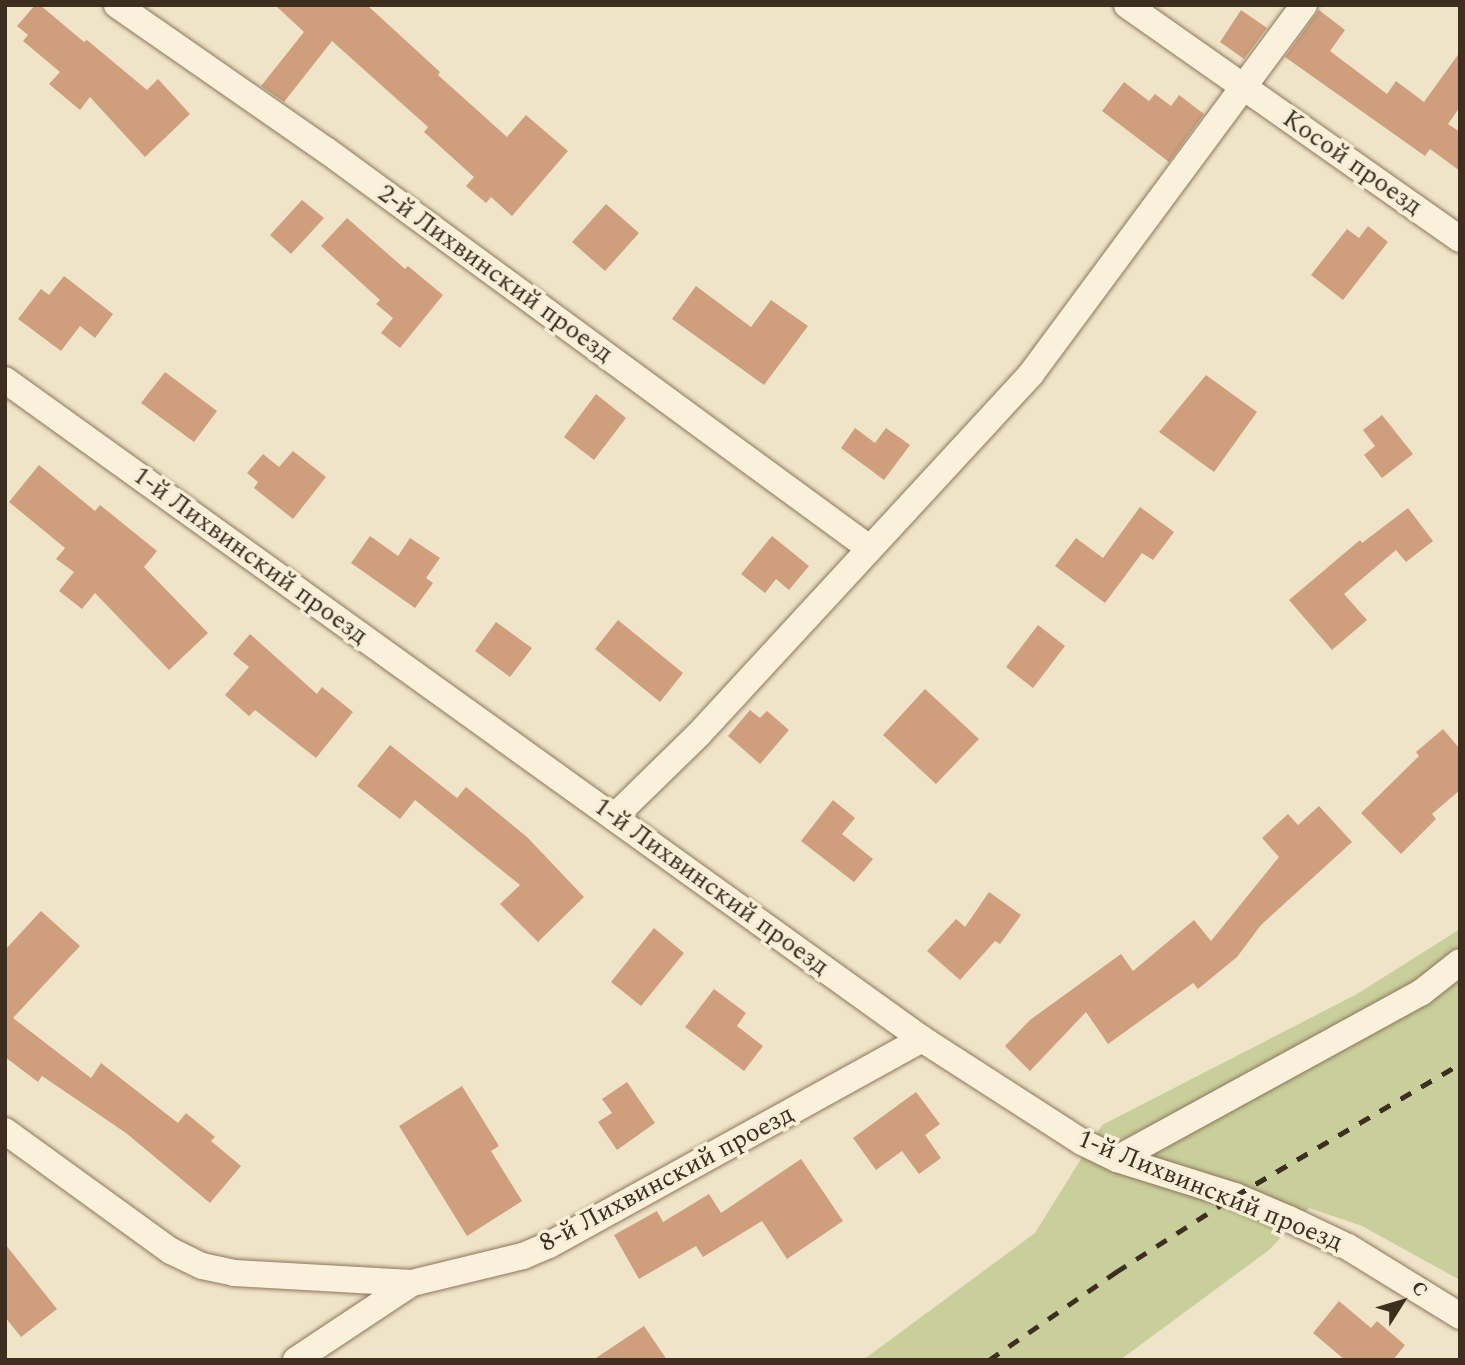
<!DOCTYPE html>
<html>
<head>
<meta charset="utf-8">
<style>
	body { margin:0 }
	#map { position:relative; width:1465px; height:1365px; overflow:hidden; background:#f0e4c8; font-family:Spectral,serif }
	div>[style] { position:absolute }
	.green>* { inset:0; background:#c9cf9b }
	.building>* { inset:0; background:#cf9f7d }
	.roads { filter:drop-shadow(0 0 2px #8d765c) drop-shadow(0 0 2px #8d765c) }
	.minor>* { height:26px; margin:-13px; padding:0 13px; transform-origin:13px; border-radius:13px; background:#faf1dc }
	.rail>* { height:5px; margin-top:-2.5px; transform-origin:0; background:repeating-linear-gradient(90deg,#3d2e20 0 12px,transparent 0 24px) }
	span { translate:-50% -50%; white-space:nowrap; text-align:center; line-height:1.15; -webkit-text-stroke:7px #f7eed8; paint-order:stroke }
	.street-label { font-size:26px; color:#3d2e20 }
	.frame { position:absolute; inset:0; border:7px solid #3d2e20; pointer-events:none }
	.north { position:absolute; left:1367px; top:1267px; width:70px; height:70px; -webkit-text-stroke:5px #f7eed8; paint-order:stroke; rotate:53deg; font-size:19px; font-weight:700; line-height:28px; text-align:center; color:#3d2e20 }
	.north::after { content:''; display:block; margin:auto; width:24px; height:32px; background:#3d2e20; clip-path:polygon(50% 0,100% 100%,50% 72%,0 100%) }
</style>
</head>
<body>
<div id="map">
	<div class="green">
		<div style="clip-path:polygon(1460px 929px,1460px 1280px,1362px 1226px,1309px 1208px,1269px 1250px,1120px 1360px,863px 1360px,1035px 1233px,1102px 1125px,1357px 994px)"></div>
	</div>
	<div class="building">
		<div style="clip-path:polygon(35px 5px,40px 5px,84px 42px,87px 40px,147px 90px,158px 79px,190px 114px,145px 157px,90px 97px,80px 110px,49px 84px,60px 72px,23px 41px,28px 35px,17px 26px)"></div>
		<div style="clip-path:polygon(275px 5px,367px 5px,440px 72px,438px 75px,507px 137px,526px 115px,568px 151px,512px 216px,491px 197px,486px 203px,466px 186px,474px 177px,424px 132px,428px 127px,332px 41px,284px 102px,261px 86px,304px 32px)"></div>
		<div style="clip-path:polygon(1241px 10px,1267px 28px,1244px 59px,1220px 42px)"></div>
		<div style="clip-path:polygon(1319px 10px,1345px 30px,1330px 51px,1387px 94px,1396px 81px,1424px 102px,1460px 52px,1460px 107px,1448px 124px,1460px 132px,1460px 171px,1430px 149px,1425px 156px,1285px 57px)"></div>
		<div style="clip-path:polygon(1124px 82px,1149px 101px,1155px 94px,1171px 106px,1179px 95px,1204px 114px,1169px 162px,1102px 111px)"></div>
		<div style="clip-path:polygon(302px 200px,324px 218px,291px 254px,270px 235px)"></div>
		<div style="clip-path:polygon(606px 204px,639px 233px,605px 271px,572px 242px)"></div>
		<div style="clip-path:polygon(347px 218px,405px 269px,408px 266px,443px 295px,400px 348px,381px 333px,393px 318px,376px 304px,380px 300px,321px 246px)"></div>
		<div style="clip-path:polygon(1368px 226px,1388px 242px,1343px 300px,1311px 275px,1347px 229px,1359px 238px)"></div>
		<div style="clip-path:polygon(64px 276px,113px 314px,95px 338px,80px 326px,61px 351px,18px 319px,41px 289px,49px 295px)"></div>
		<div style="clip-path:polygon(696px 286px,751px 327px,771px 300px,808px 326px,764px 385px,672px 319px)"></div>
		<div style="clip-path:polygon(165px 372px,217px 411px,194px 442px,141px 403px)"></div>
		<div style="clip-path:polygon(1206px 375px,1257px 412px,1214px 472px,1159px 432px)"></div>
		<div style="clip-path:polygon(596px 394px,626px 418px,594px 460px,564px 437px)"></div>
		<div style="clip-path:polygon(1382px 415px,1413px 454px,1382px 478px,1364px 455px,1375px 446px,1363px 430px)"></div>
		<div style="clip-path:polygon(855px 428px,875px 443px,886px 428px,910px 445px,884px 480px,841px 448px)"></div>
		<div style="clip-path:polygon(293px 451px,326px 477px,293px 519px,254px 488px,258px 482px,247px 473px,263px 454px,279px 467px)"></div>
		<div style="clip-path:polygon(39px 465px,95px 511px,100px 505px,157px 551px,144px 567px,208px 633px,169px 670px,95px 593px,82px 609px,59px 591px,74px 572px,56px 559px,65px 548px,9px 502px)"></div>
		<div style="clip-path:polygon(1140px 507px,1174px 532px,1153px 560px,1142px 553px,1105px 603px,1055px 566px,1076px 538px,1103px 558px)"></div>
		<div style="clip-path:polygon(1408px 508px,1433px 541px,1406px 562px,1396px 550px,1344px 594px,1367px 620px,1332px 650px,1289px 600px,1360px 540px,1362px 543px)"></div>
		<div style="clip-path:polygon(370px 536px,398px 556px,410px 538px,440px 558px,426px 578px,433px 583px,415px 608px,351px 563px)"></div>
		<div style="clip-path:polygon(772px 536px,809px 566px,789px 590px,776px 579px,765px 593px,741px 574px)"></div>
		<div style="clip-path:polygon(618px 620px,683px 673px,660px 702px,595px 649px)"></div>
		<div style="clip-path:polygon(496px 622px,532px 648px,510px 677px,475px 651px)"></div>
		<div style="clip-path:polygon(1038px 625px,1065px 646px,1033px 688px,1006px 667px)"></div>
		<div style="clip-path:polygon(250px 634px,317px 694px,322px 687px,353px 712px,316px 758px,255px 710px,249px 716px,225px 695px,249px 667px,233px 654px)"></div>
		<div style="clip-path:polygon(925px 689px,979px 739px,936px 784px,883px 735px)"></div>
		<div style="clip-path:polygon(750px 710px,760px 718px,767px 711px,789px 730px,760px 764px,728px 736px)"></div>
		<div style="clip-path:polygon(1443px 729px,1460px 749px,1460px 790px,1432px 814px,1436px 819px,1401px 854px,1361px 813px,1419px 756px,1416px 752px)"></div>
		<div style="clip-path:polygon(390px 745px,457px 798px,466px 787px,527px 837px,584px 897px,538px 942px,500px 904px,520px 885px,415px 800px,400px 819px,357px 786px)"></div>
		<div style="clip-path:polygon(833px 800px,855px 818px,842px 834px,873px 859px,854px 882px,801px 841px)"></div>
		<div style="clip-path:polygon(1319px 806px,1352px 842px,1261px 925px,1237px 957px,1198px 989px,1193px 983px,1108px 1044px,1086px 1012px,1030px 1071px,1005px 1046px,1030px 1020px,1121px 954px,1133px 971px,1194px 920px,1211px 941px,1279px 857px,1262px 838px,1288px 814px,1298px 825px)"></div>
		<div style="clip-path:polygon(989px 892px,1021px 915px,1000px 944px,995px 941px,960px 980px,927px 951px,956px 919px,965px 927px)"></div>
		<div style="clip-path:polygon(41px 911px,80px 946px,13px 1018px,91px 1078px,101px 1063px,178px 1123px,186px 1113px,215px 1137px,211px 1141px,241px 1166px,210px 1203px,126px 1133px,42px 1076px,38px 1082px,5px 1057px,5px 950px)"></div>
		<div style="clip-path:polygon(654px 928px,684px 953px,641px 1006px,611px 982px)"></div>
		<div style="clip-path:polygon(714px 989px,746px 1013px,737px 1026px,763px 1046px,744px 1071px,685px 1027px)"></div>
		<div style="clip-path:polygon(627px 1082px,655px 1123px,617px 1150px,598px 1122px,612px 1113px,602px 1099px)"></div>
		<div style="clip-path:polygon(462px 1086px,499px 1146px,491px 1151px,522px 1201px,467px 1236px,399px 1126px)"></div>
		<div style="clip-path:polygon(916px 1092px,940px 1124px,925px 1135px,941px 1158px,919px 1174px,902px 1151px,876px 1170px,853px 1138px)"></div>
		<div style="clip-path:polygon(801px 1159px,843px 1221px,787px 1259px,762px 1221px,703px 1257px,696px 1246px,639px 1279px,614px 1235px,657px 1211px,663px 1222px,709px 1194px,721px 1213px)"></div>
		<div style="clip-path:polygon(5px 1244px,57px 1309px,21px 1337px,5px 1317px)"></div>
		<div style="clip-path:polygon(1339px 1301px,1371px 1328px,1377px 1321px,1405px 1345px,1393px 1360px,1345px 1360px,1313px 1333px)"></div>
		<div style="clip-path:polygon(644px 1326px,667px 1360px,593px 1360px)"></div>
	</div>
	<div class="roads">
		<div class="minor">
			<div style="left:117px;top:5px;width:254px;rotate:34.8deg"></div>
			<div style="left:326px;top:150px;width:673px;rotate:36.24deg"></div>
			<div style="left:1127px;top:5px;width:407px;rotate:35.1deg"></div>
			<div style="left:5px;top:380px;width:1129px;rotate:35.7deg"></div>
			<div style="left:922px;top:1039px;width:190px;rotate:32.8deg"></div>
			<div style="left:1082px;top:1142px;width:39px;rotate:26deg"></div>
			<div style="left:1117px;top:1159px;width:124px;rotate:17.4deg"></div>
			<div style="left:1235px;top:1196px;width:59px;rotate:23.1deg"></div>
			<div style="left:1289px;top:1219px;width:65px;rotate:25.4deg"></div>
			<div style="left:1348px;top:1247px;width:132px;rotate:31.6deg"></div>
			<div style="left:614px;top:817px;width:119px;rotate:-44.3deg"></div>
			<div style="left:699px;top:734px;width:490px;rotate:-47.3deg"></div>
			<div style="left:1031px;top:374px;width:459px;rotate:-53.5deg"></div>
			<div style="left:5px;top:1131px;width:205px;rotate:35.9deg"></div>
			<div style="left:171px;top:1251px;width:34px;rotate:26deg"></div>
			<div style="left:202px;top:1266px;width:33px;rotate:12deg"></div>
			<div style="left:234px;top:1273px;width:178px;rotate:3.2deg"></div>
			<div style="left:1117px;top:1159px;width:348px;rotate:-28.7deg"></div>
			<div style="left:1422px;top:992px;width:48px;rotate:-38.3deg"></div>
			<div style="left:296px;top:1360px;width:139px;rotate:-33.6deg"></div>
			<div style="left:412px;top:1283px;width:114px;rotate:-13.7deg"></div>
			<div style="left:523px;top:1256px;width:28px;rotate:-23deg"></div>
			<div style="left:549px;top:1245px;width:426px;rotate:-28.9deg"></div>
		</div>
	</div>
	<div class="rail">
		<div style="left:989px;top:1360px;width:155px;rotate:-34.7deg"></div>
		<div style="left:1116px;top:1272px;width:141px;rotate:-32.6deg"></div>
		<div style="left:1235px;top:1196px;width:261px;rotate:-30.4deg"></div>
	</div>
	<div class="street-label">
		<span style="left:1352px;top:163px;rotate:35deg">Косой проезд</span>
		<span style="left:495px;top:274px;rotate:36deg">2-й Лихвинский проезд</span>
		<span style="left:250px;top:556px;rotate:36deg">1-й Лихвинский проезд</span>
		<span style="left:711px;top:887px;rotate:36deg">1-й Лихвинский проезд</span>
		<span style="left:667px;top:1179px;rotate:-28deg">8-й Лихвинский проезд</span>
		<span style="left:1210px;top:1191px;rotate:22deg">1-й Лихвинский проезд</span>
	</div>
	<div class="frame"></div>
	<div class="north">С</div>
</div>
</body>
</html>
